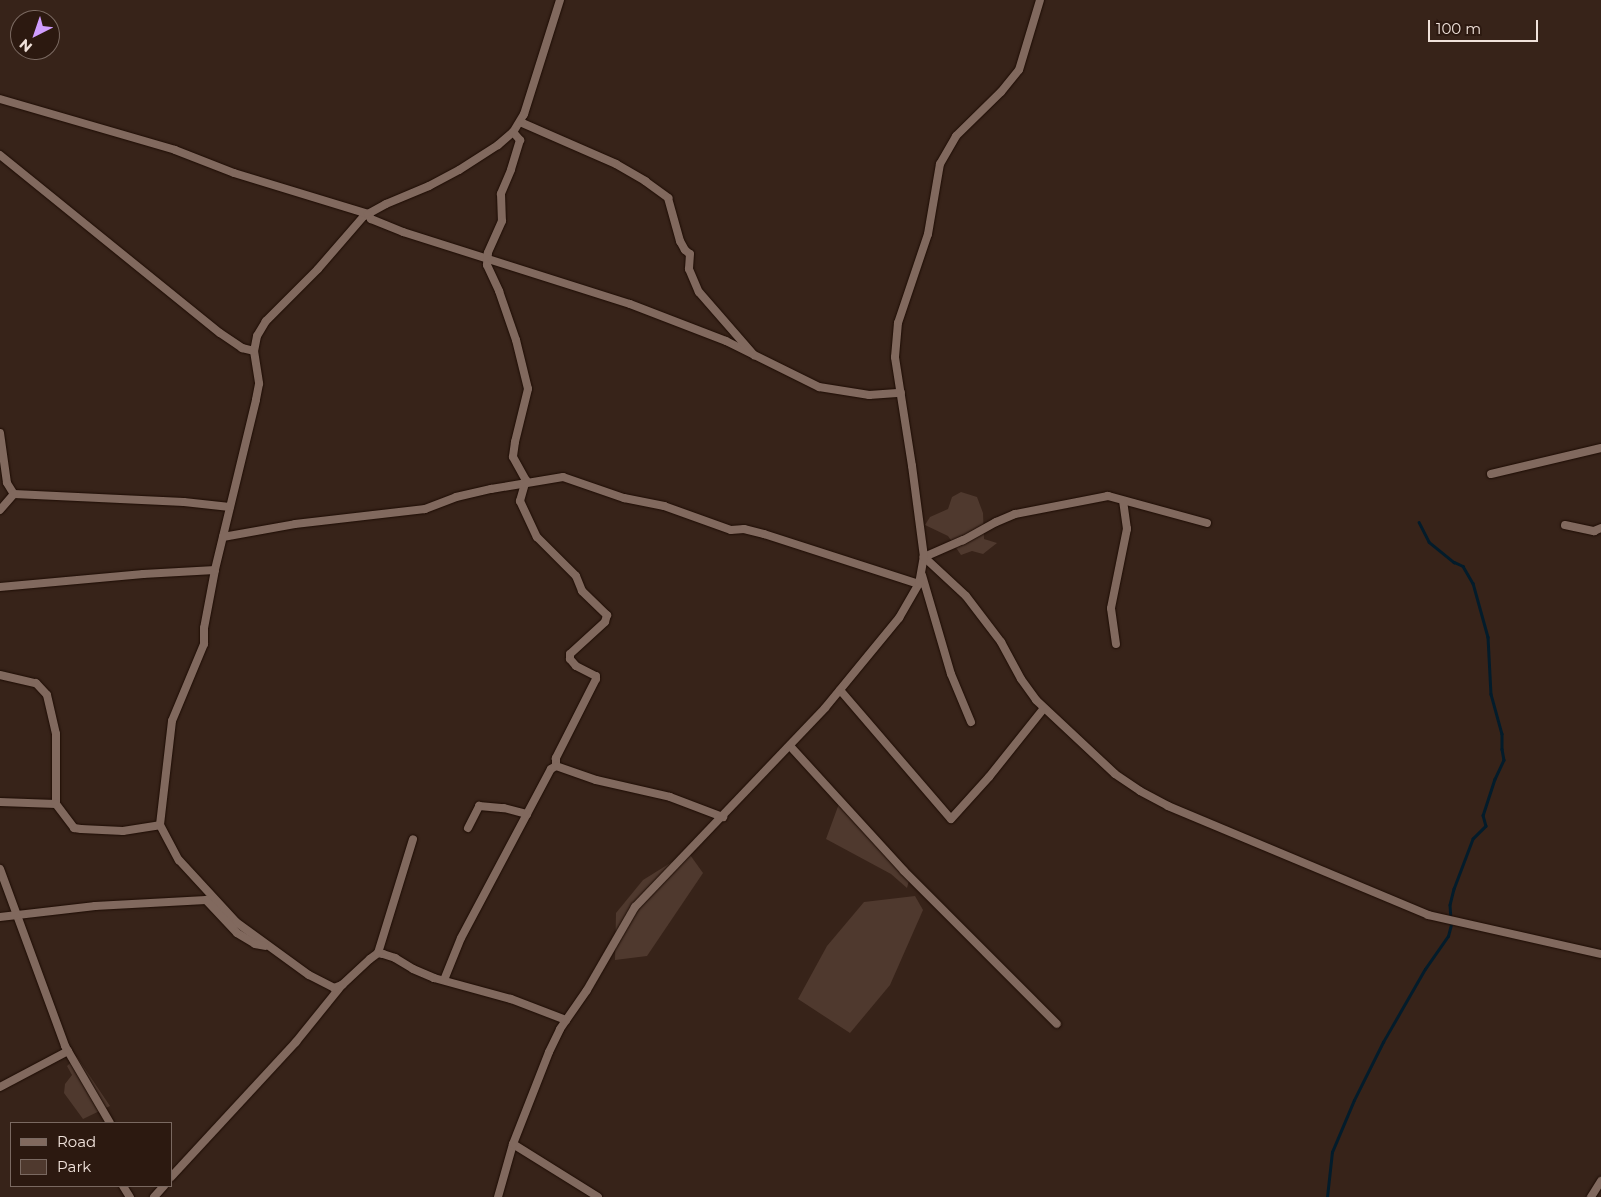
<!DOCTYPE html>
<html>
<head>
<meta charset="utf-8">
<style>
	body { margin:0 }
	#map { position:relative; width:1601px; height:1197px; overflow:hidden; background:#372319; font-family:Montserrat,sans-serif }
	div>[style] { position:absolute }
	.green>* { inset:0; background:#4f392e }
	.stream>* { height:2.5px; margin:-1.25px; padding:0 1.25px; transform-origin:1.25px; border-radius:1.25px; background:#031c2b }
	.roads { filter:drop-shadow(0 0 1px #1d0c04) drop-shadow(0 0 1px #1d0c04) }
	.minor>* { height:8px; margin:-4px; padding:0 4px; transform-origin:4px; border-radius:4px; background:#81695e }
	span { translate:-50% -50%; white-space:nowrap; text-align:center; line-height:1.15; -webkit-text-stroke:5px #2c1910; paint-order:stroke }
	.legend { position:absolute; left:10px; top:1122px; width:162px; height:65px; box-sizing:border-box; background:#2c1910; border:1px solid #7a6961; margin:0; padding:6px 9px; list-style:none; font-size:15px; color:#f0e2db }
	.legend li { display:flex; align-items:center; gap:10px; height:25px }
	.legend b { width:25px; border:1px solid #7a6961 }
	.north { position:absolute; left:10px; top:10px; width:50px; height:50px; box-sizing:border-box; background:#2c1910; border:1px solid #7a6961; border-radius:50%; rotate:221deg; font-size:14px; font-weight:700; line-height:20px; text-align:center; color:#f0e2db }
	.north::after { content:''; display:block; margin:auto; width:18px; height:22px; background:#d09dff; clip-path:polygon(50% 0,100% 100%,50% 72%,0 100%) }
	.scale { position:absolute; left:1428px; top:20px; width:110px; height:22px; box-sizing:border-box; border:2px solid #f0e2db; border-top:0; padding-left:6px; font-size:15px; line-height:18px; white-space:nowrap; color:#f0e2db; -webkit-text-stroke:4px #2c1910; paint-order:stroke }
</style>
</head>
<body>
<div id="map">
	<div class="green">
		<div style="clip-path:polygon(961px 492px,977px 497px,983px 513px,984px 539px,997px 543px,983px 554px,972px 551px,961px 555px,948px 536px,925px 525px,930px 517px,948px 509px,952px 497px)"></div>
		<div style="clip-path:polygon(840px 801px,910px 877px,907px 888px,891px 874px,826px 839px)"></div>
		<div style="clip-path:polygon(688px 852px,703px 873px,647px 956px,615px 960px,616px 913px,643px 880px)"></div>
		<div style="clip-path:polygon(915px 896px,923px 910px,890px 985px,850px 1033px,798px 999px,827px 946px,864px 902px)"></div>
		<div style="clip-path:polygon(77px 1057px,110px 1106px,83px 1119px,64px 1093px,65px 1084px,72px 1075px,67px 1066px)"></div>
	</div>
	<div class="stream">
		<div style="left:1419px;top:522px;width:22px;rotate:63deg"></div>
		<div style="left:1429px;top:542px;width:32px;rotate:39deg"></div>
		<div style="left:1454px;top:562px;width:10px;rotate:24deg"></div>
		<div style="left:1463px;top:566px;width:20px;rotate:60deg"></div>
		<div style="left:1473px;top:583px;width:56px;rotate:74.5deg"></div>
		<div style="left:1488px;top:637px;width:57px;rotate:87deg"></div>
		<div style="left:1491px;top:694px;width:41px;rotate:74.6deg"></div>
		<div style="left:1502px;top:734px;width:15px;rotate:90deg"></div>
		<div style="left:1502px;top:749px;width:11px;rotate:80deg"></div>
		<div style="left:1504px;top:760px;width:21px;rotate:115deg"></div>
		<div style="left:1495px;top:779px;width:38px;rotate:108deg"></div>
		<div style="left:1483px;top:815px;width:11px;rotate:75deg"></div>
		<div style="left:1486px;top:826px;width:18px;rotate:135deg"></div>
		<div style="left:1473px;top:839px;width:53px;rotate:110.8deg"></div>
		<div style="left:1454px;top:889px;width:16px;rotate:104deg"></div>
		<div style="left:1450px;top:905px;width:14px;rotate:86deg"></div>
		<div style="left:1327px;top:1197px;width:45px;rotate:-83.7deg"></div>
		<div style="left:1332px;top:1152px;width:56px;rotate:-67.1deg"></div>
		<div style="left:1354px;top:1100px;width:65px;rotate:-63.4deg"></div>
		<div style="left:1383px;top:1042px;width:84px;rotate:-60.1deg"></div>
		<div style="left:1425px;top:969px;width:40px;rotate:-55.1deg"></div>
		<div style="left:1448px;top:936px;width:11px;rotate:-75deg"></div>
	</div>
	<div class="roads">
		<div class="minor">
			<div style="left:560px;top:0;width:120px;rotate:107.5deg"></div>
			<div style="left:524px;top:114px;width:21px;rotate:121deg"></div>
			<div style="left:513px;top:132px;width:20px;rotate:139deg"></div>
			<div style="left:498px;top:145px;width:46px;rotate:147.3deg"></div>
			<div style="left:459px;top:170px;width:34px;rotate:152deg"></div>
			<div style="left:429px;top:186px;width:47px;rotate:157.3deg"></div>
			<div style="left:386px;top:204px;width:26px;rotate:151deg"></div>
			<div style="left:363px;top:217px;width:69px;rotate:130.9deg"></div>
			<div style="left:318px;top:269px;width:74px;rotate:135deg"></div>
			<div style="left:266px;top:321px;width:17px;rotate:121deg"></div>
			<div style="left:257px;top:336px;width:15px;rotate:101deg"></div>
			<div style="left:254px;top:351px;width:33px;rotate:81deg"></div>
			<div style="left:259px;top:384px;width:16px;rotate:101deg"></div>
			<div style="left:256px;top:400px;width:175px;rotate:103.6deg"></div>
			<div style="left:215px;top:570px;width:59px;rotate:100.7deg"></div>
			<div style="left:204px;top:628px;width:16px;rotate:90deg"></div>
			<div style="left:204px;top:644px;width:83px;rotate:112.6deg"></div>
			<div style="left:172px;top:721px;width:105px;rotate:96.6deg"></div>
			<div style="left:160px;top:825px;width:40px;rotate:62deg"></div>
			<div style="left:179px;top:860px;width:84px;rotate:47.4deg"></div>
			<div style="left:236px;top:922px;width:90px;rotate:36deg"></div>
			<div style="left:309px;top:975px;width:28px;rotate:27deg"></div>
			<div style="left:334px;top:988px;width:9px;rotate:-21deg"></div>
			<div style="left:342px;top:985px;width:38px;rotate:-43deg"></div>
			<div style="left:370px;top:959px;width:10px;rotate:-37deg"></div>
			<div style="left:378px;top:953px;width:5px;rotate:11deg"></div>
			<div style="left:383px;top:954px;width:13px;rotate:18deg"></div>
			<div style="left:395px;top:958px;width:21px;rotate:31deg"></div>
			<div style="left:413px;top:969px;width:23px;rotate:23deg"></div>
			<div style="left:434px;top:978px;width:80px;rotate:15.3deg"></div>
			<div style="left:511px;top:999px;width:59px;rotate:20.9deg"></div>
			<div style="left:0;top:99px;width:182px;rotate:16.2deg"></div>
			<div style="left:175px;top:150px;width:63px;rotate:21.3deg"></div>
			<div style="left:234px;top:173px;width:140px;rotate:17deg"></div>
			<div style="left:368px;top:214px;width:6px;rotate:59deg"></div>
			<div style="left:371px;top:219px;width:35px;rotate:22deg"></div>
			<div style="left:403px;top:232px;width:238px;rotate:17.6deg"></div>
			<div style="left:630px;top:304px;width:103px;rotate:21.1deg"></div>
			<div style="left:726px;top:341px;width:104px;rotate:26.3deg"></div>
			<div style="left:819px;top:387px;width:51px;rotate:9.1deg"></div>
			<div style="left:869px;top:395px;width:32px;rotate:-4deg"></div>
			<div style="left:520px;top:122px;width:105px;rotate:23.6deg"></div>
			<div style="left:616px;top:164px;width:34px;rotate:30deg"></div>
			<div style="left:645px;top:181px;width:29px;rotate:36deg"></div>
			<div style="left:668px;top:198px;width:45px;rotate:74.4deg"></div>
			<div style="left:680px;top:241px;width:10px;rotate:61deg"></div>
			<div style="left:685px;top:250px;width:6px;rotate:39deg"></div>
			<div style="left:690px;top:254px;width:15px;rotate:94deg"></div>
			<div style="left:689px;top:269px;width:25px;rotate:67deg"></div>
			<div style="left:699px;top:292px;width:84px;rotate:48.9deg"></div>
			<div style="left:513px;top:132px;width:11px;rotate:49deg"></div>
			<div style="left:520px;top:140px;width:31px;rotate:107deg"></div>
			<div style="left:511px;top:170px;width:26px;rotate:113deg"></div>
			<div style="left:501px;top:194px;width:27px;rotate:88deg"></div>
			<div style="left:502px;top:221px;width:35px;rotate:114deg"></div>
			<div style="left:488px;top:253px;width:12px;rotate:95deg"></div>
			<div style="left:487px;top:265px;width:29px;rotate:65deg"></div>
			<div style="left:499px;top:291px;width:52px;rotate:70.9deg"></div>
			<div style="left:516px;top:340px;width:50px;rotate:76.2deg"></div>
			<div style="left:528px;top:389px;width:55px;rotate:103.8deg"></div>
			<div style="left:515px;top:442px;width:15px;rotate:98deg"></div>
			<div style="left:513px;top:457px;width:26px;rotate:61deg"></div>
			<div style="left:526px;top:480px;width:22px;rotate:106deg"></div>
			<div style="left:520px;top:501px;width:40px;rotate:65deg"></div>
			<div style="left:537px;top:537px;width:55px;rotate:45deg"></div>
			<div style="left:576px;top:576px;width:16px;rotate:68deg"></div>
			<div style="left:582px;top:591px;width:35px;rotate:44deg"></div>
			<div style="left:607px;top:615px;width:7px;rotate:106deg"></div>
			<div style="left:605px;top:622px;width:47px;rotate:137.6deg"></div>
			<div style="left:570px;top:654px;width:5px;rotate:90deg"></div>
			<div style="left:570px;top:659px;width:9px;rotate:49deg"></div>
			<div style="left:576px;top:666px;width:22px;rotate:27deg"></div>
			<div style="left:596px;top:676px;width:3px;rotate:90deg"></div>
			<div style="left:596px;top:679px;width:89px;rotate:116.9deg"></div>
			<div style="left:556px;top:758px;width:8px;rotate:90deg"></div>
			<div style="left:0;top:155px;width:283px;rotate:39deg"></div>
			<div style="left:220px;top:333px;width:27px;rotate:34deg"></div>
			<div style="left:242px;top:348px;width:12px;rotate:14deg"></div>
			<div style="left:0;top:433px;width:50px;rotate:82deg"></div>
			<div style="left:7px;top:483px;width:13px;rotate:58deg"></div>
			<div style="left:14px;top:494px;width:170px;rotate:2.7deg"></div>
			<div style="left:184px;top:502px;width:46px;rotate:6.2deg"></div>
			<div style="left:1491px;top:474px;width:113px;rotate:-13.3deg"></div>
			<div style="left:0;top:510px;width:21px;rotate:-49deg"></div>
			<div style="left:1207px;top:523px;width:103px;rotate:-164.7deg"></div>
			<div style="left:1108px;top:496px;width:95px;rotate:169deg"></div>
			<div style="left:1015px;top:514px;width:21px;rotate:157deg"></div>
			<div style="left:996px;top:522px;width:38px;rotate:151deg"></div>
			<div style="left:963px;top:540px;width:43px;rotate:156.4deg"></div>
			<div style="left:924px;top:557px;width:57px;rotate:42.9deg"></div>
			<div style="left:966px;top:596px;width:58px;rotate:52.7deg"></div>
			<div style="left:1001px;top:642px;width:42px;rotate:61.6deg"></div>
			<div style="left:1021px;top:679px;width:26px;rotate:54deg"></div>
			<div style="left:1036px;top:700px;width:108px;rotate:43.1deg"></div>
			<div style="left:1115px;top:774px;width:30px;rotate:34deg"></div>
			<div style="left:1140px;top:791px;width:32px;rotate:28deg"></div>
			<div style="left:1168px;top:806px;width:282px;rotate:22.7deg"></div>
			<div style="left:1428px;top:915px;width:177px;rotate:12.7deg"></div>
			<div style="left:1565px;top:525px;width:30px;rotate:12deg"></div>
			<div style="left:1594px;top:531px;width:8px;rotate:-23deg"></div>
			<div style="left:223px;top:537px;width:73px;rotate:-10.2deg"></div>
			<div style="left:295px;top:524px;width:131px;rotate:-6.6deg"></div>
			<div style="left:425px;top:509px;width:33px;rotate:-21deg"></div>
			<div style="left:456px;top:497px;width:36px;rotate:-13deg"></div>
			<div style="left:491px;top:489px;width:73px;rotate:-9.5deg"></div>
			<div style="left:563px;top:477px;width:65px;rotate:19deg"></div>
			<div style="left:624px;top:498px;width:41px;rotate:11.3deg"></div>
			<div style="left:664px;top:506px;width:71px;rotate:19.7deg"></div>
			<div style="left:731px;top:530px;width:13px;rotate:-4deg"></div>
			<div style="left:744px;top:529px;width:21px;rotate:14deg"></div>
			<div style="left:764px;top:534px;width:163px;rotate:17.9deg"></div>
			<div style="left:922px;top:575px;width:103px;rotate:73.7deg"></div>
			<div style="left:951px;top:674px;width:52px;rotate:67.4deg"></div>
			<div style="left:0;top:587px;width:144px;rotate:-5.2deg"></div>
			<div style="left:143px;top:574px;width:72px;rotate:-3.2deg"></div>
			<div style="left:1116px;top:644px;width:36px;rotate:-98deg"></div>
			<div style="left:1111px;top:608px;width:81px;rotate:-78.6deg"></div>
			<div style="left:1127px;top:529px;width:28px;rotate:-98deg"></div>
			<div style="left:0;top:675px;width:37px;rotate:13deg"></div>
			<div style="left:36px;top:683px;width:16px;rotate:47deg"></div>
			<div style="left:47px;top:695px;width:40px;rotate:77deg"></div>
			<div style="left:56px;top:734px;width:70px;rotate:90deg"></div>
			<div style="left:840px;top:690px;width:170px;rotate:49.3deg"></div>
			<div style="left:951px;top:819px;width:57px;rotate:-47.9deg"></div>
			<div style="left:989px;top:777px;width:88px;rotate:-51.4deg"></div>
			<div style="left:790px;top:746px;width:169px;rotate:47.6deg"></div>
			<div style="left:904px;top:871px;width:216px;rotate:45deg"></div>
			<div style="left:0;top:802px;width:56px;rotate:2deg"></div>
			<div style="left:56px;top:804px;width:30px;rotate:53deg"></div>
			<div style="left:74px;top:828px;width:7px;rotate:8deg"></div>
			<div style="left:81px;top:829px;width:42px;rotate:2.7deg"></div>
			<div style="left:123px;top:831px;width:37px;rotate:-9deg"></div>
			<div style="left:468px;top:828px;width:25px;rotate:-63deg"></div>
			<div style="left:479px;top:806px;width:25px;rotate:5deg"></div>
			<div style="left:504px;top:808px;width:24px;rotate:15deg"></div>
			<div style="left:0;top:869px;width:189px;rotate:69.8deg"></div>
			<div style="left:65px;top:1046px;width:89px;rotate:59.7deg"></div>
			<div style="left:0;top:917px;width:96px;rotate:-6.6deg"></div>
			<div style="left:95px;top:906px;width:111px;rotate:-3.1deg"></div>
			<div style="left:206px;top:900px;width:45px;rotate:46.8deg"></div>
			<div style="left:237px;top:933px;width:21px;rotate:31deg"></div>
			<div style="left:255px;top:944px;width:10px;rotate:11deg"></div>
			<div style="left:378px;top:953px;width:119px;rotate:-72.9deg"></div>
			<div style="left:444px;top:980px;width:45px;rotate:-68deg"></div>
			<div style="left:461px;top:938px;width:191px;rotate:-62deg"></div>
			<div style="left:551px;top:769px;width:6px;rotate:-31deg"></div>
			<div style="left:556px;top:766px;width:42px;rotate:19.3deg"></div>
			<div style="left:596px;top:780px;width:76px;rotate:12.9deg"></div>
			<div style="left:670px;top:797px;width:57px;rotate:20.7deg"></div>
			<div style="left:0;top:1087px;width:77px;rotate:-27.9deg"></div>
			<div style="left:513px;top:1144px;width:100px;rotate:31.9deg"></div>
			<div style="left:171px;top:1177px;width:184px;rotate:-47.2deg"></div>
			<div style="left:296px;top:1042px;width:73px;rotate:-51.1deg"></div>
			<div style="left:123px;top:1186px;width:13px;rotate:58deg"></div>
			<div style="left:154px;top:1197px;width:15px;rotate:-48deg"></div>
			<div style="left:498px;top:1197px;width:55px;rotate:-74.2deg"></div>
			<div style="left:513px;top:1144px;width:99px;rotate:-68.6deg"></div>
			<div style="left:549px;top:1052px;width:25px;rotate:-64deg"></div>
			<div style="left:560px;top:1029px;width:47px;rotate:-55.3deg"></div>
			<div style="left:587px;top:990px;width:96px;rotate:-60deg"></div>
			<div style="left:635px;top:907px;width:275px;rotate:-46.3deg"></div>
			<div style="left:825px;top:708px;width:117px;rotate:-50.6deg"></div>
			<div style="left:899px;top:618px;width:39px;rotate:-60deg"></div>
			<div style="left:919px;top:584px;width:27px;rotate:-80deg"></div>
			<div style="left:924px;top:557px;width:92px;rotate:-97.5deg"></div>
			<div style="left:912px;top:466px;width:110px;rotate:-98.9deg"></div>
			<div style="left:895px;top:357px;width:34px;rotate:-85deg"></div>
			<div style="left:898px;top:323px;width:94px;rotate:-71.4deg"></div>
			<div style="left:928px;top:234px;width:71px;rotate:-80.3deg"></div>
			<div style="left:940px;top:164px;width:32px;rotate:-60deg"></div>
			<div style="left:956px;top:136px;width:63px;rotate:-44.4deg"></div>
			<div style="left:1001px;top:92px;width:28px;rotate:-51deg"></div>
			<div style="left:1019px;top:70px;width:73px;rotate:-73.3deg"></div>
			<div style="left:1591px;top:1197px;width:19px;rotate:-58deg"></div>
		</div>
	</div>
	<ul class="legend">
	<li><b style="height:6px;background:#81695e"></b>Road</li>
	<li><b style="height:14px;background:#4f392e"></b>Park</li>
	</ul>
	<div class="north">N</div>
	<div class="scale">100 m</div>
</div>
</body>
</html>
